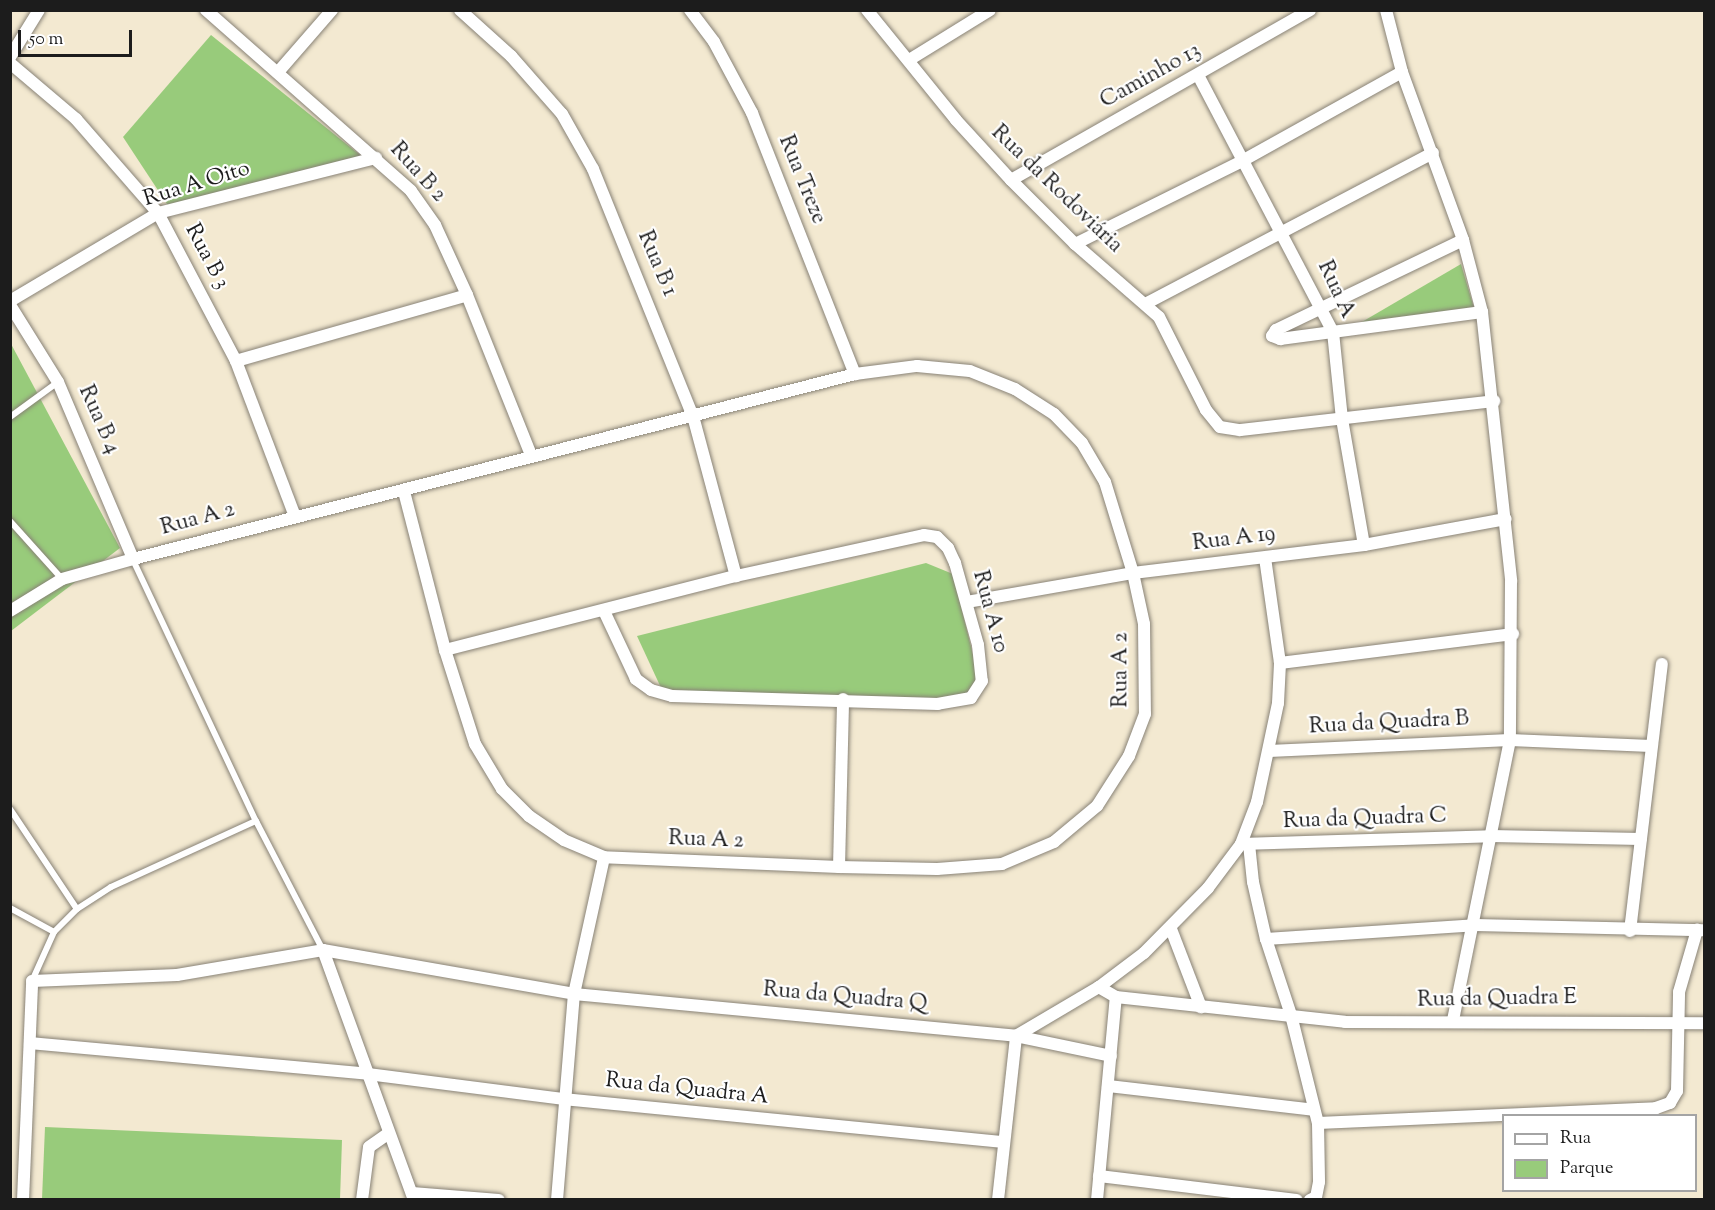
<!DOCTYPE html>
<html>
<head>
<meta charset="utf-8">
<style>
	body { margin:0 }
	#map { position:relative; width:1715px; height:1210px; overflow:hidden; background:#f3e9d1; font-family:"Sorts Mill Goudy",serif }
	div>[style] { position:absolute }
	.green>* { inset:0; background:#98cb7b }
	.roads { filter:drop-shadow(0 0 2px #888276) drop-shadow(0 0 2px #888276) }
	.service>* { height:6px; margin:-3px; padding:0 3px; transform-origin:3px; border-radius:3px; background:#fff }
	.minor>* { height:12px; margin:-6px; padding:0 6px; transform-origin:6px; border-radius:6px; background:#fff }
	span { translate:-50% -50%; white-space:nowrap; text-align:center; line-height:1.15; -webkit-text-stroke:4.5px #fff; paint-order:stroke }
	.street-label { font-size:22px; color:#1c1c1c }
	.frame { position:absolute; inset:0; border:12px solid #1c1c1c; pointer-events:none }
	.legend { position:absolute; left:1502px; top:1114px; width:195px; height:78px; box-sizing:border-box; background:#fff; border:2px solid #a4a4a4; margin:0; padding:8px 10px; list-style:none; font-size:18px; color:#1c1c1c }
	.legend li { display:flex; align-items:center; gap:12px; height:30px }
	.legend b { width:30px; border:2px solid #a4a4a4 }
	.scale { position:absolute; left:18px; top:30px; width:114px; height:27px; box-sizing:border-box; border:3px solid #1c1c1c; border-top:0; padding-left:8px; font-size:18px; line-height:21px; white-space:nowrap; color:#1c1c1c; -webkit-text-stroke:4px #fff; paint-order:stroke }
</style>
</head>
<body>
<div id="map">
	<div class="green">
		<div style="clip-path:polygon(211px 35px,365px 159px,169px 207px,123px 137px)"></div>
		<div style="clip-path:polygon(1461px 264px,1474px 308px,1355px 326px)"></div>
		<div style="clip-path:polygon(10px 342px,120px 548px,11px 631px,10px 631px)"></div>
		<div style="clip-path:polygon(926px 563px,953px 574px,979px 679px,962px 702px,662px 690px,637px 636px)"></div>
		<div style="clip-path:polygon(45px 1127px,342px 1140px,340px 1199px,42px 1199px)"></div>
	</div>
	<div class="roads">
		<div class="service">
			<div style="left:10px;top:417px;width:59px;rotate:-36.1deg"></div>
			<div style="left:10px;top:521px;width:78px;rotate:48.1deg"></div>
			<div style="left:133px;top:560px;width:289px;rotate:64.8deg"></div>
			<div style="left:256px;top:821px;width:145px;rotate:62.6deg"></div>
			<div style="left:10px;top:809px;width:120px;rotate:56.2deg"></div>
			<div style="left:10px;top:908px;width:50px;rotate:28.6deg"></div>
			<div style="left:32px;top:981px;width:54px;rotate:-65.8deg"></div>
			<div style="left:54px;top:932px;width:33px;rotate:-45deg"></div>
			<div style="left:77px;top:909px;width:40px;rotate:-32.9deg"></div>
			<div style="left:111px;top:887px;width:159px;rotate:-24.5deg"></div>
		</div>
		<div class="minor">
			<div style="left:206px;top:10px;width:273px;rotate:41.4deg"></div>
			<div style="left:411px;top:191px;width:42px;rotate:54.8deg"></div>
			<div style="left:435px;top:225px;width:77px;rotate:65.4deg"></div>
			<div style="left:467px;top:295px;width:172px;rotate:68.2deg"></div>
			<div style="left:460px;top:10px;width:69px;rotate:42deg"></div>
			<div style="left:511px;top:56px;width:77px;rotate:48.7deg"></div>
			<div style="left:562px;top:114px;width:63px;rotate:60.6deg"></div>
			<div style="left:593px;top:169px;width:266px;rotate:68deg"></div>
			<div style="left:693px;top:416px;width:166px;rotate:75deg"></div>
			<div style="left:690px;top:10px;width:40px;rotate:53deg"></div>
			<div style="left:714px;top:42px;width:81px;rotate:61.8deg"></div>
			<div style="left:752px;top:113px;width:281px;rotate:68.5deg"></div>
			<div style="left:867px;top:10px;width:141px;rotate:51deg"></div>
			<div style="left:956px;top:120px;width:81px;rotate:47.5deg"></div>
			<div style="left:1011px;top:180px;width:91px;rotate:45deg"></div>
			<div style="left:1075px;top:244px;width:111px;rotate:41deg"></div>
			<div style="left:1159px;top:317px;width:104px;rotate:63.2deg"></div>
			<div style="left:1206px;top:410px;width:22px;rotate:51deg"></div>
			<div style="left:1220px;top:427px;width:20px;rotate:9deg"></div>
			<div style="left:1240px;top:430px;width:256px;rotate:-6.5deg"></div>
			<div style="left:1386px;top:10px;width:64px;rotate:75.5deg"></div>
			<div style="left:1402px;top:72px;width:179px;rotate:70deg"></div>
			<div style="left:1463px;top:240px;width:74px;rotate:75.2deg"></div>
			<div style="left:1482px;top:312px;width:271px;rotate:83.8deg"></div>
			<div style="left:1511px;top:581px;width:159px;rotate:90.4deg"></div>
			<div style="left:1510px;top:740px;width:287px;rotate:101.5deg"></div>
			<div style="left:10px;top:57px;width:55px;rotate:-58.3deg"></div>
			<div style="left:909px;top:60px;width:95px;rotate:-31.7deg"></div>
			<div style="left:10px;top:63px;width:87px;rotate:40.3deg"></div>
			<div style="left:76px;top:119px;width:125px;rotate:48.9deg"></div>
			<div style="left:158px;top:213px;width:167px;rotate:62.2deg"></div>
			<div style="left:236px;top:361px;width:166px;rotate:69.2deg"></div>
			<div style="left:279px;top:71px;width:81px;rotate:-49deg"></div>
			<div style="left:1198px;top:75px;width:290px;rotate:62.3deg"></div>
			<div style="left:1333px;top:332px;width:87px;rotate:84.1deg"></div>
			<div style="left:1342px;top:419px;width:128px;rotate:80.1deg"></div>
			<div style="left:1011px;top:180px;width:344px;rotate:-29.6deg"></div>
			<div style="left:1463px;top:240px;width:208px;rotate:154.3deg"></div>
			<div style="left:1276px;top:330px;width:7px;rotate:124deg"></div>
			<div style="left:1272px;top:336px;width:9px;rotate:21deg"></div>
			<div style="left:1280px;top:339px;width:204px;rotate:-7.6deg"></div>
			<div style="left:1075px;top:244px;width:186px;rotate:-26.4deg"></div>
			<div style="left:1242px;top:161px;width:183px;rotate:-29.1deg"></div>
			<div style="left:10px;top:301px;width:172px;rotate:-30.7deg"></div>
			<div style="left:158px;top:213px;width:225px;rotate:-14.2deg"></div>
			<div style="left:1147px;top:303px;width:323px;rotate:-27.7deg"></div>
			<div style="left:10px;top:305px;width:91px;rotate:58.1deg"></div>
			<div style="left:58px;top:382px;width:192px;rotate:67deg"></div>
			<div style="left:236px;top:361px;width:240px;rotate:-15.9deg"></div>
			<div style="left:967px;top:602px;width:169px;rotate:-9.9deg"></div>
			<div style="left:1133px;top:573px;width:233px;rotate:-6.9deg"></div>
			<div style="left:1364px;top:545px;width:144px;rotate:-10.4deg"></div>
			<div style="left:10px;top:611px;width:61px;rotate:-31.6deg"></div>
			<div style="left:62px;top:579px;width:74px;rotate:-15.7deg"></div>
			<div style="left:133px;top:559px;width:745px;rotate:-14.37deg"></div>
			<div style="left:855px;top:374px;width:63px;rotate:-7.4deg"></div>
			<div style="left:917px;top:366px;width:53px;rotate:5.4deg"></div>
			<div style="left:970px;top:371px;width:48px;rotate:21.8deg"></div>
			<div style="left:1015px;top:389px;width:46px;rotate:32.7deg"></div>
			<div style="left:1054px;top:414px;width:40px;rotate:46deg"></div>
			<div style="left:1082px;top:443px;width:45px;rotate:59.5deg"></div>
			<div style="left:1105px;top:482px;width:95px;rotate:72.9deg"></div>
			<div style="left:1133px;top:573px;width:52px;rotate:77.8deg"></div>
			<div style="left:1144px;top:624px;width:90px;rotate:89.4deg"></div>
			<div style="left:1145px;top:714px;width:45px;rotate:110.9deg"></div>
			<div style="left:1129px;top:756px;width:59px;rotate:122.6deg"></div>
			<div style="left:1097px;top:806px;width:56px;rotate:140.1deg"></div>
			<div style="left:1054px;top:842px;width:56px;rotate:157.1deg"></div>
			<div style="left:1002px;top:864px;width:65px;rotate:175.6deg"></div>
			<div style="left:937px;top:869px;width:98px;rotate:-178.8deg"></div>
			<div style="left:839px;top:867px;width:235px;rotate:-177.6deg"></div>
			<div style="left:604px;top:857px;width:43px;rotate:-157deg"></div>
			<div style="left:564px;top:840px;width:42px;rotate:-145.6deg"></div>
			<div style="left:529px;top:816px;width:38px;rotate:-135deg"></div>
			<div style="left:502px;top:789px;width:52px;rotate:-121deg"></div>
			<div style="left:475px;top:744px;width:99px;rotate:-107.7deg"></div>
			<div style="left:445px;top:650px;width:164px;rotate:-104.5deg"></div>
			<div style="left:445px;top:650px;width:300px;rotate:-14.3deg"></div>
			<div style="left:736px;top:576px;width:192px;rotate:-12.3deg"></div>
			<div style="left:924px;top:535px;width:13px;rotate:9deg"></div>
			<div style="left:937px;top:537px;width:16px;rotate:45deg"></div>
			<div style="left:948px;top:548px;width:17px;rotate:65deg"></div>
			<div style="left:955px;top:563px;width:85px;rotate:74.3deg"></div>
			<div style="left:978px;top:645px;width:36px;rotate:84deg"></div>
			<div style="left:982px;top:681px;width:20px;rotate:123deg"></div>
			<div style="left:971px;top:698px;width:34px;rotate:170deg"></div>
			<div style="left:938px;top:704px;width:266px;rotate:-178.3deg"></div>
			<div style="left:672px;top:696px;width:22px;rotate:-164deg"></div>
			<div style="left:651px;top:690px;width:19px;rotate:-144deg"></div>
			<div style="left:636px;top:679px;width:75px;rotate:-115.2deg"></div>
			<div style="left:1280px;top:663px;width:235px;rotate:-7.1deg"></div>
			<div style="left:1269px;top:751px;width:241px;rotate:-2.6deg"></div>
			<div style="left:1510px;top:740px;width:141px;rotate:2.4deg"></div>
			<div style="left:1241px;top:844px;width:250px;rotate:-1.8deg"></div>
			<div style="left:1491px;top:836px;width:150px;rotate:1.1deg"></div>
			<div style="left:1249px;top:844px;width:38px;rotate:84deg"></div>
			<div style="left:1253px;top:882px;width:58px;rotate:77.2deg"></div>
			<div style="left:1266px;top:939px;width:80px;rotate:71.8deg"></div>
			<div style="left:1291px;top:1015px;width:111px;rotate:76deg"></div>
			<div style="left:1318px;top:1123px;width:59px;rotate:89deg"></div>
			<div style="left:1319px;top:1182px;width:15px;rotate:101deg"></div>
			<div style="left:1316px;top:1197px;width:7px;rotate:153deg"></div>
			<div style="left:839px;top:867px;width:168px;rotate:-88.6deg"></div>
			<div style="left:1171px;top:929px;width:84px;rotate:69deg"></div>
			<div style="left:1630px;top:931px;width:269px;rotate:-83.2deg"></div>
			<div style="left:1266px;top:939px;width:209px;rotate:-3.8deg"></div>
			<div style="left:1475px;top:925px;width:228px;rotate:1.3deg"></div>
			<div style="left:323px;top:950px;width:255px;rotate:9.9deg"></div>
			<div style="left:574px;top:994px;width:444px;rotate:5.4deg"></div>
			<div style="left:1016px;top:1036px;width:97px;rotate:11.9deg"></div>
			<div style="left:1116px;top:997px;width:230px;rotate:6.2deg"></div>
			<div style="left:1345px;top:1022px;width:359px;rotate:0.2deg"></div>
			<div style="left:30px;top:1043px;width:339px;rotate:5.2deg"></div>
			<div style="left:368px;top:1074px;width:198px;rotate:7.3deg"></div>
			<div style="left:564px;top:1099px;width:441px;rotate:5.6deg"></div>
			<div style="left:1108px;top:1086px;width:207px;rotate:6.6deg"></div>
			<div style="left:1318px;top:1123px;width:338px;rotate:-2.5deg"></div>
			<div style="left:1656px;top:1108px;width:15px;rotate:-20deg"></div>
			<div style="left:1670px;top:1103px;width:14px;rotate:-60deg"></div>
			<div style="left:1677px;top:1091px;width:99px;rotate:-88.8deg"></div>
			<div style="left:1679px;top:992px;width:65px;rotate:-73.8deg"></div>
			<div style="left:1099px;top:1176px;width:199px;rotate:6.9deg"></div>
			<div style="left:412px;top:1193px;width:87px;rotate:4.6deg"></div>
			<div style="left:23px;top:1200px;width:219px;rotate:-87.6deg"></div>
			<div style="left:32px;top:981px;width:145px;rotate:-2.4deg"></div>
			<div style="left:177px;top:975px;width:148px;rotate:-9.7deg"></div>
			<div style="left:323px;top:950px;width:266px;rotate:70deg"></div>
			<div style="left:362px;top:1200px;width:53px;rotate:-82.5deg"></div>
			<div style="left:369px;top:1147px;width:24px;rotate:-35deg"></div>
			<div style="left:557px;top:1200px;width:207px;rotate:-85.3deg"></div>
			<div style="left:574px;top:994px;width:140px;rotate:-77.6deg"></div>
			<div style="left:998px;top:1200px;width:165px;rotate:-83.7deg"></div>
			<div style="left:1016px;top:1036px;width:96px;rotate:-30.6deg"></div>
			<div style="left:1099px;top:987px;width:56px;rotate:-37.1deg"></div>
			<div style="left:1144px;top:953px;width:91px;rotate:-45.4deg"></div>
			<div style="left:1208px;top:888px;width:55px;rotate:-53.1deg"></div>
			<div style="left:1241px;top:844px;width:45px;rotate:-69.1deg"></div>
			<div style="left:1257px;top:802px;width:101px;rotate:-78deg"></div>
			<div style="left:1278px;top:703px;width:40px;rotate:-87.1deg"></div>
			<div style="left:1280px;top:663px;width:106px;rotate:-98.1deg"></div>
			<div style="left:1097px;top:1200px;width:204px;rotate:-84.7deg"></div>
			<div style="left:1116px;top:997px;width:20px;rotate:-150deg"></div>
		</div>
	</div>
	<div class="street-label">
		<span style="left:1151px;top:77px;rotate:-29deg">Caminho 13</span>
		<span style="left:417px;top:173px;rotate:48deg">Rua B 2</span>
		<span style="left:801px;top:180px;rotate:68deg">Rua Treze</span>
		<span style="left:197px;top:185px;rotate:-17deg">Rua A Oito</span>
		<span style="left:1056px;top:190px;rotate:44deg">Rua da Rodoviária</span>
		<span style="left:206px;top:257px;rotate:62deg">Rua B 3</span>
		<span style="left:656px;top:264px;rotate:67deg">Rua B 1</span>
		<span style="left:1335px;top:290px;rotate:65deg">Rua A</span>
		<span style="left:98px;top:420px;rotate:66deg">Rua B 4</span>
		<span style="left:198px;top:520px;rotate:-15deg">Rua A 2</span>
		<span style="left:1234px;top:540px;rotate:-7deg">Rua A 19</span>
		<span style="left:989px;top:612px;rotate:75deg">Rua A 10</span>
		<span style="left:1122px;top:670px;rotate:-90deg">Rua A 2</span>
		<span style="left:1389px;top:724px;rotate:-3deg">Rua da Quadra B</span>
		<span style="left:1365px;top:820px;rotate:-2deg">Rua da Quadra C</span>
		<span style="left:706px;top:841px;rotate:2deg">Rua A 2</span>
		<span style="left:845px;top:998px;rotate:5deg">Rua da Quadra Q</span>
		<span style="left:1497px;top:1000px;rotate:-1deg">Rua da Quadra E</span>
		<span style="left:687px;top:1090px;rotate:6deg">Rua da Quadra A</span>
	</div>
	<div class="frame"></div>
	<ul class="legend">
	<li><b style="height:8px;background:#fff"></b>Rua</li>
	<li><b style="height:16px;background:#98cb7b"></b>Parque</li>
	</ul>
	<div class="scale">50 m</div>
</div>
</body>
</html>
